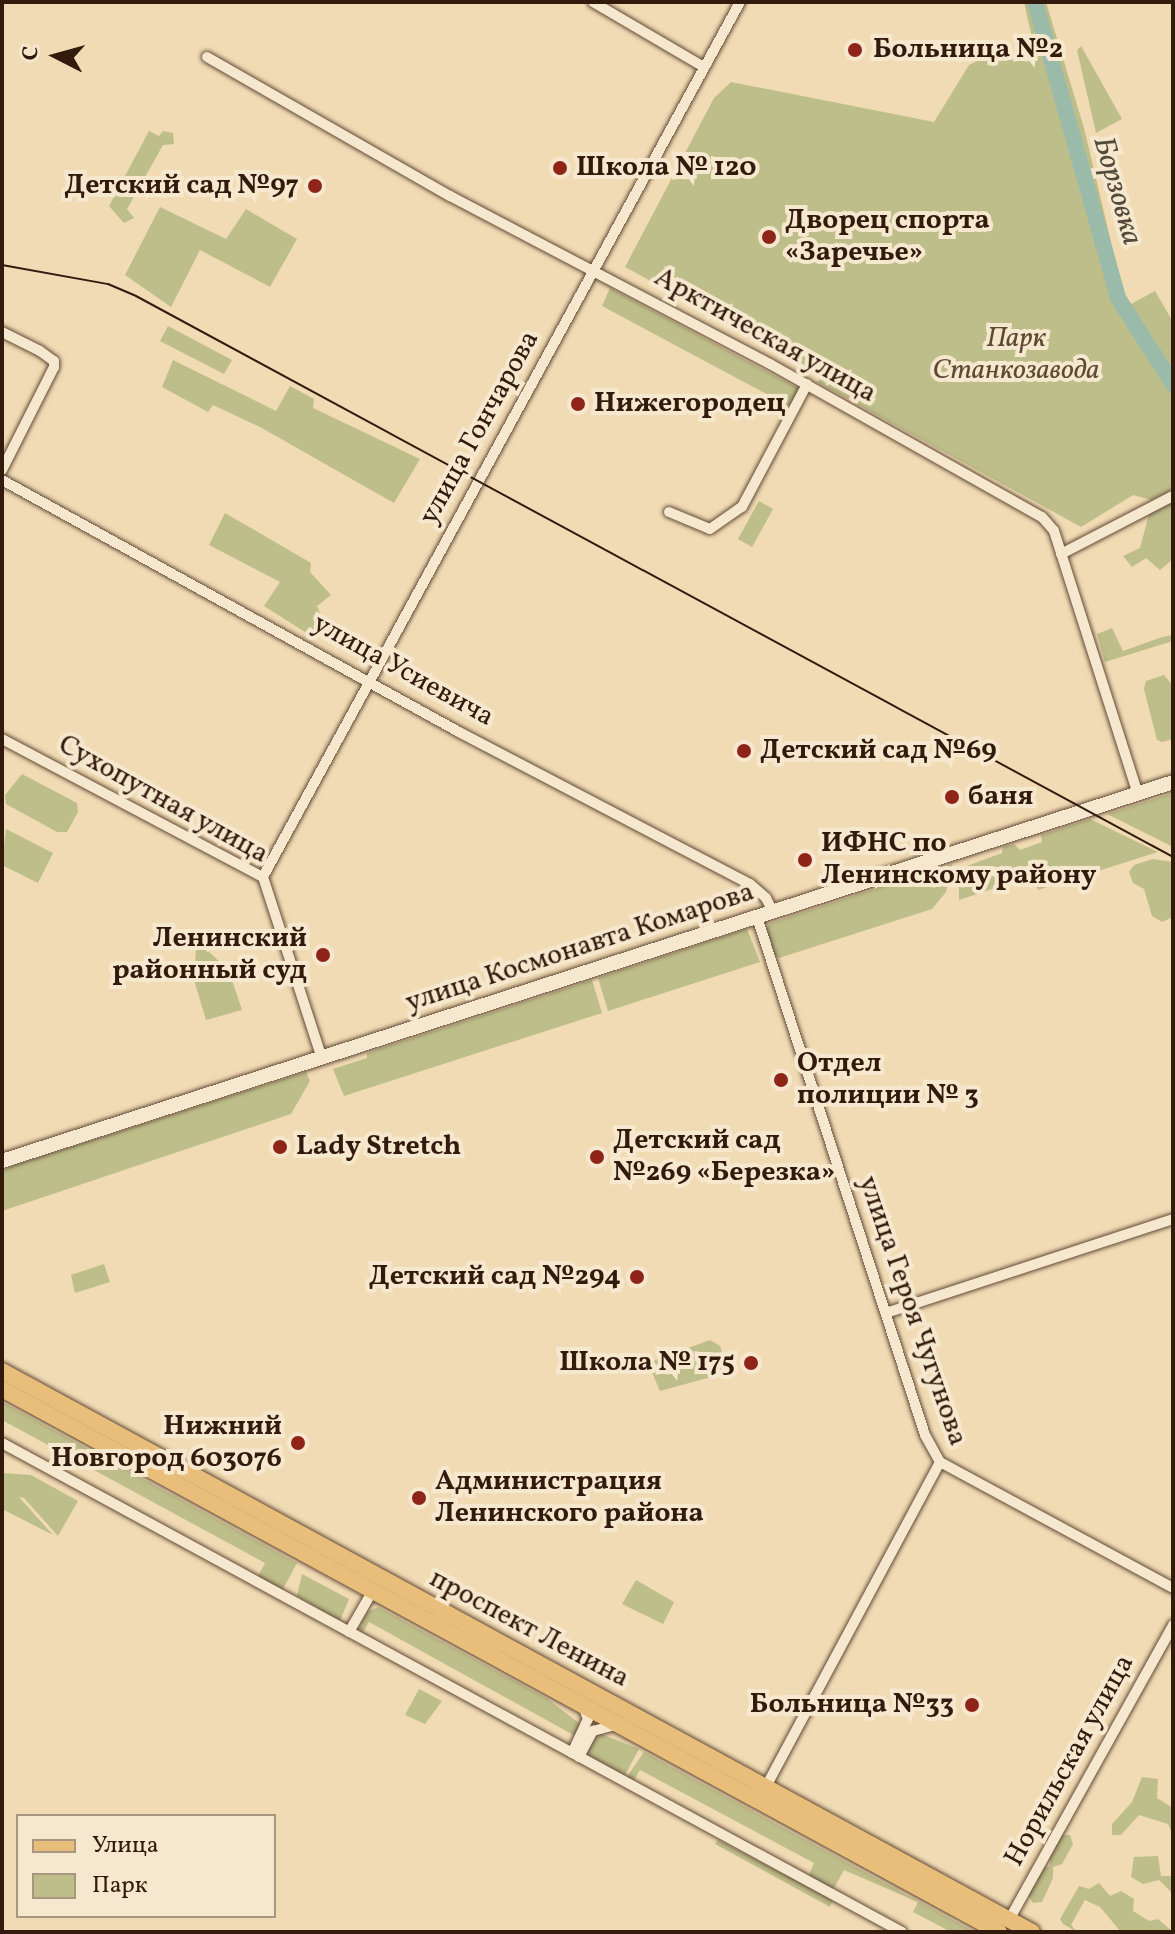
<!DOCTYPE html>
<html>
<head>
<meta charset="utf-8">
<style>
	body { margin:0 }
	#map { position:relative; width:1175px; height:1934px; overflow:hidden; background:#f1dbb4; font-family:Vollkorn,serif }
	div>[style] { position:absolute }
	.green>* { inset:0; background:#bebe8a }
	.river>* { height:16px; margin:-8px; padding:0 8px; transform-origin:8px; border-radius:8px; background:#9bbbaa }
	.roads { filter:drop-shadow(0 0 2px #624a37) drop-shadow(0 0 2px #624a37) }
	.street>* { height:10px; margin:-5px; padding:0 5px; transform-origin:5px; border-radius:5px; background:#f6e8ce }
	.secondary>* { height:14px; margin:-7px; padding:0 7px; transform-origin:7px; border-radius:7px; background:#f6e8ce }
	.primary>* { height:16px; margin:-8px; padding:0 8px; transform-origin:8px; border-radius:8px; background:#e8be7a }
	.tram>* { height:2px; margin:-1px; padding:0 1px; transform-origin:1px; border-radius:1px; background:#321a0d }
	.dots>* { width:22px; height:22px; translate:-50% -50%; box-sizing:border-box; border:4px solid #f6e8ce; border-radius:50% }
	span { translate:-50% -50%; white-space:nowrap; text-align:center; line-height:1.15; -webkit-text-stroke:8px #f6e8ce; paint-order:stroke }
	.poi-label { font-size:28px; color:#321a0d; font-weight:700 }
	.left { translate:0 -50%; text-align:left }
	.right { translate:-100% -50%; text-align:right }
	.street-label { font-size:28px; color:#321a0d }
	.park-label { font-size:28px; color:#5c4b32; font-style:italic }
	.water-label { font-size:30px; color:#524a3c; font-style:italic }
	.frame { position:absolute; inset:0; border:4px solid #321a0d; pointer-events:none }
	.legend { position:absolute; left:16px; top:1814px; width:260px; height:104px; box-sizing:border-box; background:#f6e8ce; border:2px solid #a89681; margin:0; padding:10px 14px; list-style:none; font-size:24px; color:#321a0d }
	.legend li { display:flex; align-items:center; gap:16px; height:40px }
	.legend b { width:40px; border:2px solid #a89681 }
	.north { position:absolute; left:16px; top:16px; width:80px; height:80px; -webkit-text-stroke:6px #f6e8ce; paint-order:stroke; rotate:276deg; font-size:22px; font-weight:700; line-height:32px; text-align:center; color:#321a0d }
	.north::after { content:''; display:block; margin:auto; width:28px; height:36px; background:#321a0d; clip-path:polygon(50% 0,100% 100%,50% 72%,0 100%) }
</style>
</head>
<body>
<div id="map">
	<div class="green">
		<div style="clip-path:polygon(1024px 2px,1046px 2px,1084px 128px,1123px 292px,1131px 304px,1155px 291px,1173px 322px,1173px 489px,1152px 500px,1133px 495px,1081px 527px,817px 382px,825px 376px,625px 267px,714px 98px,731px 82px,934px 122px,969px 65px,987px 56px,1001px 60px,1033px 43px)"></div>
		<div style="clip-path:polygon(1081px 46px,1122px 119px,1096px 133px,1077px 50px)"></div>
		<div style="clip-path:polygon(149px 131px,159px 136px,163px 131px,173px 133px,174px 144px,163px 145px,127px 209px,134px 218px,124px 223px,109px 206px)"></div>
		<div style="clip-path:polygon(160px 207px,226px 239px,246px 209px,297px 239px,270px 287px,200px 250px,171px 307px,125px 275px)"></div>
		<div style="clip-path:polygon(610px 288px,798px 388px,798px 397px,789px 406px,602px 306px)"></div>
		<div style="clip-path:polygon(168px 326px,232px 360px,224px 374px,160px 341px)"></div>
		<div style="clip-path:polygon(173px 360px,276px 411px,290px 386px,314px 399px,313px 408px,420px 459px,394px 503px,260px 427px,213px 405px,208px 412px,162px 387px)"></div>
		<div style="clip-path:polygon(759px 501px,773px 509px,752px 547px,738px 539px)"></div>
		<div style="clip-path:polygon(1173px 502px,1173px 559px,1160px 570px,1146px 558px,1132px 567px,1123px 556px,1140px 548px,1149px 514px)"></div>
		<div style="clip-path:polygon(225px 513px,311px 563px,310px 572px,331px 595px,317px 606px,323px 620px,316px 639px,264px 606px,280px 582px,209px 545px)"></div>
		<div style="clip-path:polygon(1112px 628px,1123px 651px,1162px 637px,1173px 635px,1173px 641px,1105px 662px,1097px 634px)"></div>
		<div style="clip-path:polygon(1164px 675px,1173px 686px,1173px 739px,1162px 742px,1157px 740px,1144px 689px,1146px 681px)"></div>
		<div style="clip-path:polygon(22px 774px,77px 803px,78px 812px,67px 832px,57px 832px,6px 804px,5px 795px)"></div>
		<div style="clip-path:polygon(1173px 793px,1173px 847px,1107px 814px)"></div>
		<div style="clip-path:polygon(1090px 819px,1158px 852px,1038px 890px,1032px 876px,959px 900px,959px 869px,1002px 853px,1003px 847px,1014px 844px,1020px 850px,1042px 842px,1041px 835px)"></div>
		<div style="clip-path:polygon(6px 829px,53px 853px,38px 883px,2px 865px)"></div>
		<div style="clip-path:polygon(1153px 859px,1173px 862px,1173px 917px,1162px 922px,1152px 916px,1144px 889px,1133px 883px,1129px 872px,1134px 865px)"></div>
		<div style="clip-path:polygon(952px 864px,946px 892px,932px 909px,779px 958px,773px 954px,766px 929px,770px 923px)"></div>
		<div style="clip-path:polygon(747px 929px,760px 962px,608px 1011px,598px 978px)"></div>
		<div style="clip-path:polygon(203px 946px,229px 971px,242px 1010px,206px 1020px,194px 980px,196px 949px)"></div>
		<div style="clip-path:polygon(592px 980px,602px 1013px,344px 1096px,333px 1069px,367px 1058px,367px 1053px)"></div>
		<div style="clip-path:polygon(306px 1072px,310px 1081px,291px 1114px,2px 1211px,2px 1172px,12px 1166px)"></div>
		<div style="clip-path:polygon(104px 1264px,110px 1282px,75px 1293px,71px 1275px)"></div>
		<div style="clip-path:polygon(710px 1340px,720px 1346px,726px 1364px,722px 1374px,660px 1391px,651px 1370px,653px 1361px)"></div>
		<div style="clip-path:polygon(2px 1402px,297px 1563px,282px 1591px,257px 1578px,265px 1563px,2px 1420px)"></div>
		<div style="clip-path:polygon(2px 1473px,31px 1475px,78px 1501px,58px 1536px,24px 1498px,19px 1497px,53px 1535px,2px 1509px)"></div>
		<div style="clip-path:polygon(302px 1574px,349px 1599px,340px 1621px,297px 1596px)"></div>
		<div style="clip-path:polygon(636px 1580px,674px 1602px,663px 1624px,622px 1604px)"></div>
		<div style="clip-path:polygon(378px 1607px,548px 1699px,580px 1724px,577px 1737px,369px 1622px,362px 1634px,359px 1628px,367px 1612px)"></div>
		<div style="clip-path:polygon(419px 1689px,442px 1701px,425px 1724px,405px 1715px)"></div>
		<div style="clip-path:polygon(601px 1734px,639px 1749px,624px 1777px,585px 1753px,593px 1735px)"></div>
		<div style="clip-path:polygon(644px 1752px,975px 1932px,951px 1932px,913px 1912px,918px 1902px,844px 1870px,833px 1890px,808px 1877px,814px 1863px,640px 1770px,633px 1782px,626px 1778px)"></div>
		<div style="clip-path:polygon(1142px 1777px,1158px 1779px,1157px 1798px,1173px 1808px,1173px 1836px,1168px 1824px,1139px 1815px,1121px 1835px,1112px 1835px,1112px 1824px,1132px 1802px)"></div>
		<div style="clip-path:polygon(1061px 1835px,1070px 1835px,1073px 1844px,1062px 1864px,1053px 1867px,1053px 1878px,1042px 1902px,1033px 1903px,1028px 1894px,1041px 1869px,1050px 1866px,1049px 1856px)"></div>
		<div style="clip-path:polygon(718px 1840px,833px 1900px,830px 1907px,715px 1844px)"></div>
		<div style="clip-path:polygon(1158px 1856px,1161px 1876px,1173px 1876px,1173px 1894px,1159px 1880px,1143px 1884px,1131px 1877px,1134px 1857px)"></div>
		<div style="clip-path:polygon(1099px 1883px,1110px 1896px,1121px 1891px,1134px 1899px,1133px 1911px,1149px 1921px,1158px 1919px,1173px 1932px,1121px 1932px,1100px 1907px,1085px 1900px,1071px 1925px,1077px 1932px,1063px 1924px,1060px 1919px,1079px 1886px,1089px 1889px)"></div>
	</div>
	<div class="river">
		<div style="left:1035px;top:2px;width:307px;rotate:74.3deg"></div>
		<div style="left:1118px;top:298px;width:102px;rotate:57.4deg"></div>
	</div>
	<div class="roads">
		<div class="street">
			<div style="left:593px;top:2px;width:129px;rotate:30.4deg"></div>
			<div style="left:207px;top:57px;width:280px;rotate:29.8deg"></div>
			<div style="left:450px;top:196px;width:361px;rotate:27.7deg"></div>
			<div style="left:770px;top:364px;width:312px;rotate:29.4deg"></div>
			<div style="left:1042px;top:517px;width:18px;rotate:49deg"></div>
			<div style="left:1054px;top:531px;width:276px;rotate:72.3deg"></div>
			<div style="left:2px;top:332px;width:42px;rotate:26.6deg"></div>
			<div style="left:40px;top:351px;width:17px;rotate:36deg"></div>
			<div style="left:54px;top:361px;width:6px;rotate:90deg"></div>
			<div style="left:54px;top:367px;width:115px;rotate:116.8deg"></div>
			<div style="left:2px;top:480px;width:522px;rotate:28.87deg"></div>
			<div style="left:459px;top:732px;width:328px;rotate:27.6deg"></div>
			<div style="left:750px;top:884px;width:21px;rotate:41deg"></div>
			<div style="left:766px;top:898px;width:16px;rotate:63deg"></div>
			<div style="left:669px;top:512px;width:44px;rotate:22.5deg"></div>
			<div style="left:710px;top:529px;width:39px;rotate:-35deg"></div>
			<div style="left:742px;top:507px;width:139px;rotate:-62.1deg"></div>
			<div style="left:1061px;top:554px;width:126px;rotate:-27.4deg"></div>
			<div style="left:2px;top:739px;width:295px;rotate:27.9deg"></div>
			<div style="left:263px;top:877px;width:191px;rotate:72deg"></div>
			<div style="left:263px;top:877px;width:997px;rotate:-61.4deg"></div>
			<div style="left:757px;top:917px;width:545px;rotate:72.03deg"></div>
			<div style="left:925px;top:1435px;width:31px;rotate:61deg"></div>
			<div style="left:940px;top:1462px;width:368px;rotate:118.2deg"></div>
			<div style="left:886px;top:1313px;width:302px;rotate:-18.1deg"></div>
			<div style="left:2px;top:1443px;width:1024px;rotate:28.52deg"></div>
			<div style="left:940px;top:1462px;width:265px;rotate:28.4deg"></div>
			<div style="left:349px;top:1632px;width:46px;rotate:-60.1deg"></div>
			<div style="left:572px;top:1753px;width:38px;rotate:-65deg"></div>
			<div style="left:588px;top:1719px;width:14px;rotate:-111deg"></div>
			<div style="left:579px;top:1757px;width:30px;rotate:-62deg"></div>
			<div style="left:593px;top:1731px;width:24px;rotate:-15deg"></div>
			<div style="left:1009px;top:1920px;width:338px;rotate:-60.9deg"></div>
		</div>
		<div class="secondary">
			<div style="left:2px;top:1161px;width:1231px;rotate:-17.93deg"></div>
		</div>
		<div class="primary">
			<div style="left:2px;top:1371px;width:1173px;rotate:28.58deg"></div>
			<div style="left:2px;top:1389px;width:1135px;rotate:28.57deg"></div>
		</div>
	</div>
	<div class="tram">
		<div style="left:2px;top:265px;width:108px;rotate:10.2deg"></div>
		<div style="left:108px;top:284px;width:30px;rotate:23deg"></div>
		<div style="left:136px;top:296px;width:1179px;rotate:28.41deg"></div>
	</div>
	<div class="dots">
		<div style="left:855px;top:50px;background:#8f2418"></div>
		<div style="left:560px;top:168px;background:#8f2418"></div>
		<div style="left:315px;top:186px;background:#8f2418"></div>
		<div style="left:769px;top:237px;background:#8f2418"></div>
		<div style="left:578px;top:404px;background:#8f2418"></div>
		<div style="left:744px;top:751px;background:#8f2418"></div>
		<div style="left:952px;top:797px;background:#8f2418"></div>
		<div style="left:805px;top:860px;background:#8f2418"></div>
		<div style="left:323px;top:955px;background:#8f2418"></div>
		<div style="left:781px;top:1080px;background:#8f2418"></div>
		<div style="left:280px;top:1147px;background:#8f2418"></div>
		<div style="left:597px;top:1157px;background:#8f2418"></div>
		<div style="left:637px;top:1277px;background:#8f2418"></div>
		<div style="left:751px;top:1363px;background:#8f2418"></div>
		<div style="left:298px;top:1443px;background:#8f2418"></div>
		<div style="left:419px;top:1498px;background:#8f2418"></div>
		<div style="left:972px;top:1705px;background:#8f2418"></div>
	</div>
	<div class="poi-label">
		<span class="left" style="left:873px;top:50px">Больница №2</span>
		<span class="left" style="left:576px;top:168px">Школа № 120</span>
		<span class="right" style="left:299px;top:186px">Детский сад №97</span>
		<span class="left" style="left:785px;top:237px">Дворец спорта<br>«Заречье»</span>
		<span class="left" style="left:594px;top:404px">Нижегородец</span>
		<span class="left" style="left:760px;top:751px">Детский сад №69</span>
		<span class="left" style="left:968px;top:797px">баня</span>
		<span class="left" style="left:821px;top:860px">ИФНС по<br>Ленинскому району</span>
		<span class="right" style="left:307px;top:955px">Ленинский<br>районный суд</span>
		<span class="left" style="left:797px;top:1080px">Отдел<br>полиции № 3</span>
		<span class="left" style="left:613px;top:1157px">Детский сад<br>№269 «Березка»</span>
		<span class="left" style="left:296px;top:1147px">Lady Stretch</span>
		<span class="right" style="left:621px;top:1277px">Детский сад №294</span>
		<span class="right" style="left:735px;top:1363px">Школа № 175</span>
		<span class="right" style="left:282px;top:1443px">Нижний<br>Новгород 603076</span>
		<span class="left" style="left:435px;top:1498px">Администрация<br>Ленинского района</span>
		<span class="right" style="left:954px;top:1705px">Больница №33</span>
	</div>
	<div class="street-label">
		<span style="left:765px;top:336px;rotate:29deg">Арктическая улица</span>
		<span style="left:480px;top:428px;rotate:-61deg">улица Гончарова</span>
		<span style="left:403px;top:671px;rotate:29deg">улица Усиевича</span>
		<span style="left:163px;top:800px;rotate:29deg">Сухопутная улица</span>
		<span style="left:580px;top:948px;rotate:-18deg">улица Космонавта Комарова</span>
		<span style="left:912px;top:1311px;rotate:71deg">улица Героя Чугунова</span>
		<span style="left:529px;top:1629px;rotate:28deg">проспект Ленина</span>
		<span style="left:1070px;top:1761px;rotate:-61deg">Норильская улица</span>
	</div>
	<div class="park-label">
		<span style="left:1016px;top:355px">Парк<br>Станкозавода</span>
	</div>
	<div class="water-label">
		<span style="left:1117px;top:191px;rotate:74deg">Борзовка</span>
	</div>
	<div class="frame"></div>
	<ul class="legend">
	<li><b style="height:10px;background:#e8be7a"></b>Улица</li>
	<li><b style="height:22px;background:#bebe8a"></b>Парк</li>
	</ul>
	<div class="north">С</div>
</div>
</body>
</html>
